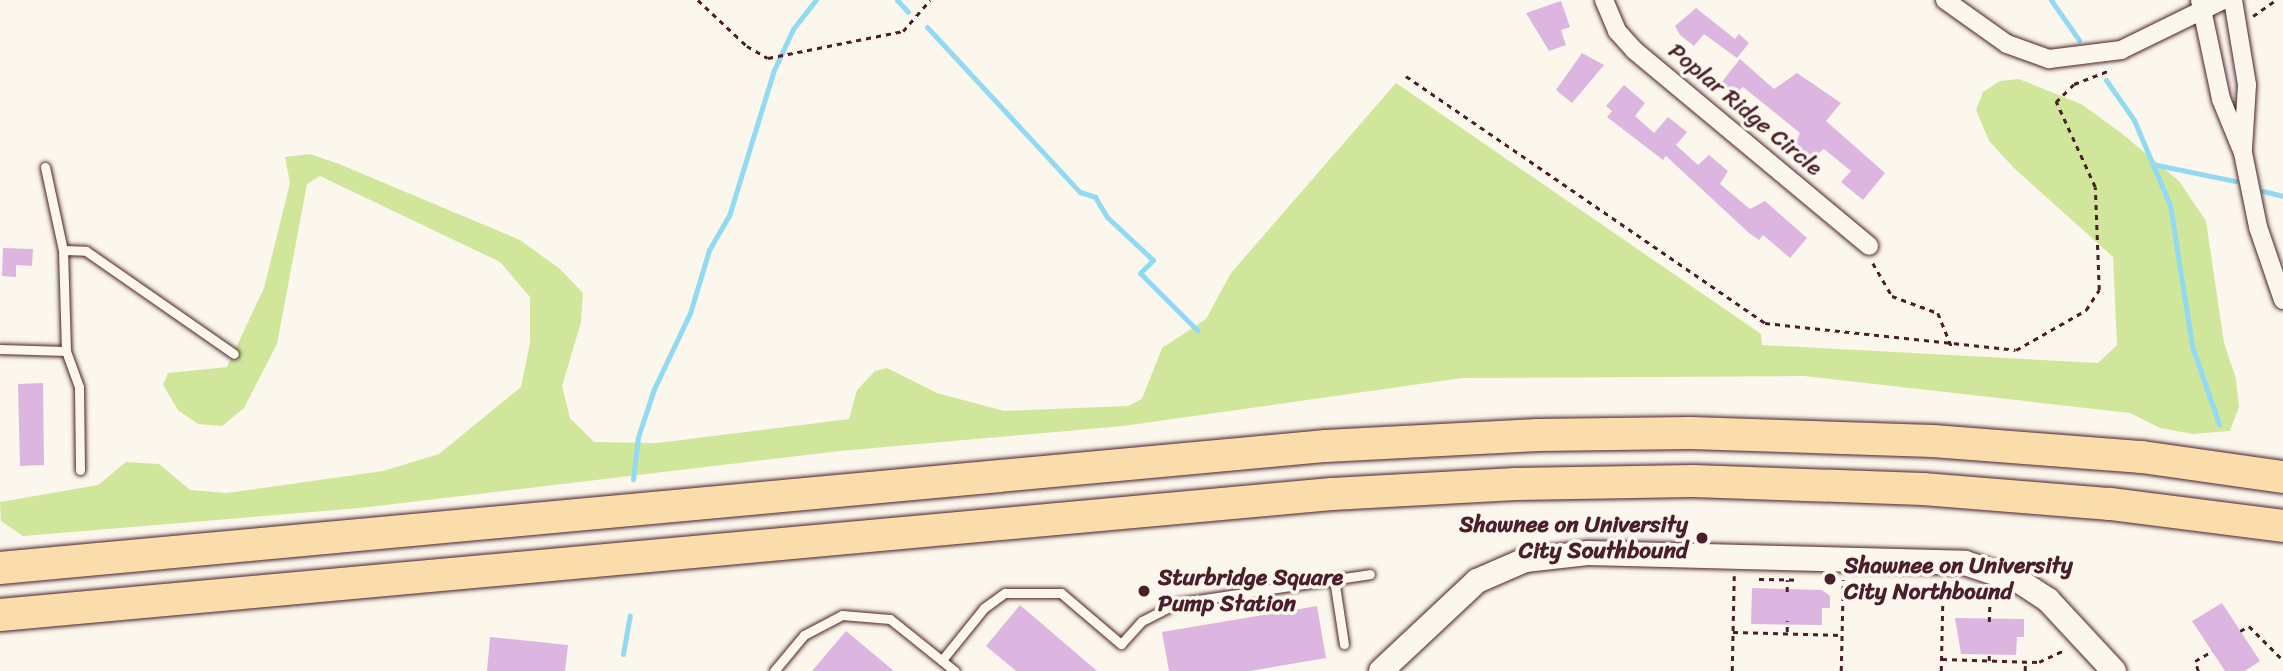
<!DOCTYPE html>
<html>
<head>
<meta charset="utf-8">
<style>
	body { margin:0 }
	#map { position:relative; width:2283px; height:671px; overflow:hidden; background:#fbf7ec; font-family:Sriracha,sans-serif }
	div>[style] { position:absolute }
	.green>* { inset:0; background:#d0e69b }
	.stream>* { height:5px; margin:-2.5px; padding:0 2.5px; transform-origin:2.5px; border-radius:2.5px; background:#91daf2 }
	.building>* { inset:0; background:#dcb6e0 }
	.path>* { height:2.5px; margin-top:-1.25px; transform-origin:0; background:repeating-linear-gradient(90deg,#4a1f2b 0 5px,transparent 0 10px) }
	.roads { filter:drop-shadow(0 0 2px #4a1f2b) drop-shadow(0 0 2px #4a1f2b) }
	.service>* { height:9px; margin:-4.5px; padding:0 4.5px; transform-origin:4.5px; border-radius:4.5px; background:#fbf7ec }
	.minor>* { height:18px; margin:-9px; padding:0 9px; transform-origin:9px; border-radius:9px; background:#fbf7ec }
	.secondary>* { height:24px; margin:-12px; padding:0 12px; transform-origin:12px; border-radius:12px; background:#fbf7ec }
	.motorway>* { height:32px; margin:-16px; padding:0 16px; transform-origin:16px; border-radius:16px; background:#fbddab }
	.dots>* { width:19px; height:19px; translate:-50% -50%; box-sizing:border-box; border:4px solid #fbf7ec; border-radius:50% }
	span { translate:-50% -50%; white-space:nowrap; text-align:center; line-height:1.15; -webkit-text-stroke:7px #fbf7ec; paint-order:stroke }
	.street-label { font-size:23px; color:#4a1f2b }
	.poi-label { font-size:23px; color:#4a1f2b; font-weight:700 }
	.right { translate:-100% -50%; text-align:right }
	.left { translate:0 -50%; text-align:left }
</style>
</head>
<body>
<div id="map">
	<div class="green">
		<div style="clip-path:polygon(2019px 79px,2081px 104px,2120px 132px,2179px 181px,2206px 221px,2224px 343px,2236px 379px,2239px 407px,2230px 431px,2193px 434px,2160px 428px,2130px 413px,1804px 376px,1462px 378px,1123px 426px,840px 451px,360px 508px,23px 536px,1px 521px,0 502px,98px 485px,126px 462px,159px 464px,190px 490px,227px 493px,383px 471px,439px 454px,521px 387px,530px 343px,530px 297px,500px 262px,320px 176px,307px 184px,277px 344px,244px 408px,222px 426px,198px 424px,178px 410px,163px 385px,168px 373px,227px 367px,264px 288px,290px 183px,285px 157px,310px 154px,339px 164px,520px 240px,560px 269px,583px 293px,581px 322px,562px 386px,570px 418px,594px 442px,657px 443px,849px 419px,857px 390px,875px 371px,887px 368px,937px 393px,1004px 411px,1128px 406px,1142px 399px,1162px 348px,1206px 319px,1231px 273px,1396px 83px,1761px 334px,1762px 345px,2098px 363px,2117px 345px,2113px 257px,2015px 169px,1989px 141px,1976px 110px,1983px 92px,2000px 81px)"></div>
	</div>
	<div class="stream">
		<div style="left:897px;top:0;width:16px;rotate:47deg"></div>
		<div style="left:2051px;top:0;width:49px;rotate:55deg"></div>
		<div style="left:927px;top:27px;width:225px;rotate:47.2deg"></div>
		<div style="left:1080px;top:192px;width:16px;rotate:18deg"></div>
		<div style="left:1095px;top:197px;width:23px;rotate:59deg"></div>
		<div style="left:1107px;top:217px;width:63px;rotate:43.1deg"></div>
		<div style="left:1153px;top:260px;width:18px;rotate:135deg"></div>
		<div style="left:1140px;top:273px;width:81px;rotate:45deg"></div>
		<div style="left:2106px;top:80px;width:49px;rotate:55deg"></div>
		<div style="left:2134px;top:120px;width:92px;rotate:67deg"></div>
		<div style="left:2170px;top:205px;width:143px;rotate:81.1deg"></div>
		<div style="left:2192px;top:346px;width:83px;rotate:70.9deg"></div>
		<div style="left:2157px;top:165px;width:80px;rotate:11.6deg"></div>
		<div style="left:2263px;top:191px;width:21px;rotate:14deg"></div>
		<div style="left:633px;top:479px;width:42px;rotate:-83.2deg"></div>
		<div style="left:638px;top:437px;width:51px;rotate:-71.6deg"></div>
		<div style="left:654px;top:389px;width:84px;rotate:-64.7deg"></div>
		<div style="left:690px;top:313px;width:66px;rotate:-73.2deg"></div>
		<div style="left:709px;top:250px;width:39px;rotate:-60deg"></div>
		<div style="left:729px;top:216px;width:153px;rotate:-72.9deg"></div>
		<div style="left:774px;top:70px;width:45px;rotate:-65.1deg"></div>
		<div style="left:793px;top:29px;width:37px;rotate:-52deg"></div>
		<div style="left:623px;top:654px;width:39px;rotate:-80deg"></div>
	</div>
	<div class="building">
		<div style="clip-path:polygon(1561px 1px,1570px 27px,1561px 30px,1566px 45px,1549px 51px,1526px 13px)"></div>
		<div style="clip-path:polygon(1696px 8px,1735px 39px,1739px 34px,1749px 43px,1737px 58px,1704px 34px,1694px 46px,1680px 35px,1675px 26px)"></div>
		<div style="clip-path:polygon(1582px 53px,1604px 65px,1572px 103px,1556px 90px)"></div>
		<div style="clip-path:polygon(1740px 59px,1774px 89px,1797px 73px,1841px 103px,1826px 121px,1885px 173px,1863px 200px,1841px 182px,1851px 171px,1824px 149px,1808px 161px,1793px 148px,1800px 133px,1743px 87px,1734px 95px,1721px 83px)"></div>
		<div style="clip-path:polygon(1624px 85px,1645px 103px,1635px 116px,1654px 133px,1668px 117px,1687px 132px,1676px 145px,1698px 165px,1709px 155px,1728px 171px,1720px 184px,1750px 209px,1765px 201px,1807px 238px,1790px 258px,1763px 235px,1759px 240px,1749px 233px,1666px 156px,1663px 160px,1607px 117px,1612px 111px,1606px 106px)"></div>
		<div style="clip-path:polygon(3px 248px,33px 249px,32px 266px,16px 265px,16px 277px,2px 276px)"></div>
		<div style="clip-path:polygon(43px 383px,44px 465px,20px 466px,18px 384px)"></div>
		<div style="clip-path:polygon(1752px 588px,1822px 590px,1830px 596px,1830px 608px,1822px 608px,1822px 625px,1751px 624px)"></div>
		<div style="clip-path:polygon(2222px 603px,2260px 661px,2245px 671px,2225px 671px,2192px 621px)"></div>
		<div style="clip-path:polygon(1020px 605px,1097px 671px,1016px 671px,986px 646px)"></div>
		<div style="clip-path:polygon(1317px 606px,1326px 658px,1250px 671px,1169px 671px,1162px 632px)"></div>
		<div style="clip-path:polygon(1955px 618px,2024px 619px,2024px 637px,2017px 637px,2016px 655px,1961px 654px)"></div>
		<div style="clip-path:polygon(846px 631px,894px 671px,812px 671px)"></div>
		<div style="clip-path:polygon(490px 637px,568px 645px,565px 671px,487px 671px)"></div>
	</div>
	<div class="path">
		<div style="left:698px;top:0;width:67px;rotate:43.2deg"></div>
		<div style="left:747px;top:46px;width:24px;rotate:30deg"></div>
		<div style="left:768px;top:58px;width:138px;rotate:-11.3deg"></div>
		<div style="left:903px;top:31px;width:41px;rotate:-48.9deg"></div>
		<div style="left:2253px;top:16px;width:28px;rotate:-35deg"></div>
		<div style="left:1406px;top:76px;width:436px;rotate:34.5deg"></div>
		<div style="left:1765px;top:323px;width:252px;rotate:6.1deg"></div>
		<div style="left:2016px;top:350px;width:81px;rotate:-29.7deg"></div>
		<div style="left:2086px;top:310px;width:24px;rotate:-57deg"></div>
		<div style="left:2099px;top:290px;width:103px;rotate:-92.2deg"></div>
		<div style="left:2095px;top:187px;width:94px;rotate:-114.6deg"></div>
		<div style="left:2056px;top:102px;width:25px;rotate:-45deg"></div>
		<div style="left:2074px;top:84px;width:40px;rotate:-21deg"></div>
		<div style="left:1873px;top:263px;width:38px;rotate:60deg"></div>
		<div style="left:1892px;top:296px;width:49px;rotate:20.3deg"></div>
		<div style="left:1938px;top:313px;width:37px;rotate:68deg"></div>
		<div style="left:1759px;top:579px;width:39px;rotate:1deg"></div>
		<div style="left:1787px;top:592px;width:12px;rotate:-90deg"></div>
		<div style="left:1989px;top:622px;width:28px;rotate:-88deg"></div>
		<div style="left:2240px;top:631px;width:10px;rotate:-29deg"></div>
		<div style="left:2249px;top:626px;width:48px;rotate:45deg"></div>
		<div style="left:1733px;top:632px;width:109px;rotate:1.6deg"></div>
		<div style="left:1787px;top:632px;width:11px;rotate:-90deg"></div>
		<div style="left:1942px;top:659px;width:97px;rotate:1.8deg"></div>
		<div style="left:2039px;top:662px;width:29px;rotate:-25deg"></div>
		<div style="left:1989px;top:661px;width:10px;rotate:-90deg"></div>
		<div style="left:1732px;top:671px;width:95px;rotate:-88.8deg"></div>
		<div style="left:1841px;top:671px;width:91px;rotate:-88.7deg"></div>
		<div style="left:1941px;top:671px;width:88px;rotate:-88.7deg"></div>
		<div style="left:2025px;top:671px;width:9px;rotate:-90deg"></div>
		<div style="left:2198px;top:671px;width:10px;rotate:-107deg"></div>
		<div style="left:2195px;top:661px;width:20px;rotate:-30deg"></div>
	</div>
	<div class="roads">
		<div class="service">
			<div style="left:45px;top:167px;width:85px;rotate:77.8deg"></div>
			<div style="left:63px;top:250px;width:101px;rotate:88.3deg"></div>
			<div style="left:63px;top:250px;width:23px;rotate:2deg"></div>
			<div style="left:86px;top:251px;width:180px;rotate:34.8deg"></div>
			<div style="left:0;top:349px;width:66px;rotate:1.7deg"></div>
			<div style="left:66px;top:351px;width:38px;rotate:70deg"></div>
			<div style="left:79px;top:387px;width:83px;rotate:89.3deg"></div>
			<div style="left:1334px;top:579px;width:66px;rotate:81.3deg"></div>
			<div style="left:942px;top:660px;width:67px;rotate:-51.1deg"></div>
			<div style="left:984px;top:608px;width:26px;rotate:-36deg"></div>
			<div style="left:1005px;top:593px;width:56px"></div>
			<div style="left:1061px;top:593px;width:79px;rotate:40.4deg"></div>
			<div style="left:1121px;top:644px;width:31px;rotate:-48deg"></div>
			<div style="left:1142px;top:621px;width:39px;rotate:-27deg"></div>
			<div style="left:1177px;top:603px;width:195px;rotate:-8.5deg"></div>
			<div style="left:774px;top:671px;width:47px;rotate:-50.2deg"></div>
			<div style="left:804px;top:635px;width:43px;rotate:-27.8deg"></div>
			<div style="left:842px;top:615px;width:48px;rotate:4.8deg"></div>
			<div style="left:890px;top:619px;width:83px;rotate:38.7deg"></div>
		</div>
		<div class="minor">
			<div style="left:1604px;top:0;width:34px;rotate:67deg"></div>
			<div style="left:1617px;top:31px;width:25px;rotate:48deg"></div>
			<div style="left:1634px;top:50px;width:306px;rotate:39.8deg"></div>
			<div style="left:1945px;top:0;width:76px;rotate:35.4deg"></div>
			<div style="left:2007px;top:44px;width:45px;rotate:19.7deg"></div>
			<div style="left:2049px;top:59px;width:73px;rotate:-7.1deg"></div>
			<div style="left:2121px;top:50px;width:114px;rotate:-26.1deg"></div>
			<div style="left:2200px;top:0;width:101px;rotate:78deg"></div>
			<div style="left:2221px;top:99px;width:58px;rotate:67.8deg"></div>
			<div style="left:2243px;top:153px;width:76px;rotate:78.5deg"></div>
			<div style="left:2258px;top:227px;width:77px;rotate:71.1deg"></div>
			<div style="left:2233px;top:0;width:86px;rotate:80.6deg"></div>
			<div style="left:2247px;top:85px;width:64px;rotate:93.6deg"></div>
		</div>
		<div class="secondary">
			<div style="left:1381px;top:671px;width:132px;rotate:-43.2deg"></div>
			<div style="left:1477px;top:581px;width:52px;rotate:-23.6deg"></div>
			<div style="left:1525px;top:560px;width:63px;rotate:-6.3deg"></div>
			<div style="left:1588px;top:553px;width:377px;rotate:1.5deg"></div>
			<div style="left:1965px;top:563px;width:57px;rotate:18.4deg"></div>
			<div style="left:2019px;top:581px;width:35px;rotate:33deg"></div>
			<div style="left:2048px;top:600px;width:97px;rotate:47.1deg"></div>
		</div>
		<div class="motorway">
			<div style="left:0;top:568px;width:1332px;rotate:-5.26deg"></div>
			<div style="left:1326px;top:446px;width:212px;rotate:-3deg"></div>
			<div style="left:1538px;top:435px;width:152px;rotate:-0.8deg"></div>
			<div style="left:1690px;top:433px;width:243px;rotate:1.9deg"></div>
			<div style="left:1933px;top:441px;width:210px;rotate:4.4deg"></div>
			<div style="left:2142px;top:457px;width:142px;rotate:8.1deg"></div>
			<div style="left:0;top:615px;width:1337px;rotate:-5.19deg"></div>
			<div style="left:1332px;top:494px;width:184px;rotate:-3.1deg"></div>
			<div style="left:1516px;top:484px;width:177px;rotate:-1deg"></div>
			<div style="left:1693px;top:481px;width:230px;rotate:2deg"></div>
			<div style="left:1923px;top:489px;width:188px;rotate:4.6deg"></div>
			<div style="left:2110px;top:504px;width:174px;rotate:7.2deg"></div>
		</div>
	</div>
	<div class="dots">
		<div style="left:1702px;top:538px;background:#4a1f2b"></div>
		<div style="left:1830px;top:579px;background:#4a1f2b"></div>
		<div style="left:1144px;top:591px;background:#4a1f2b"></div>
	</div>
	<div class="street-label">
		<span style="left:1745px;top:110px;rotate:40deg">Poplar Ridge Circle</span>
	</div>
	<div class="poi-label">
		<span class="right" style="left:1688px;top:538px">Shawnee on University<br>City Southbound</span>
		<span class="left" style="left:1844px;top:579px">Shawnee on University<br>City Northbound</span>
		<span class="left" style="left:1158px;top:591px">Sturbridge Square<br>Pump Station</span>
	</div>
</div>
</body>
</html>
